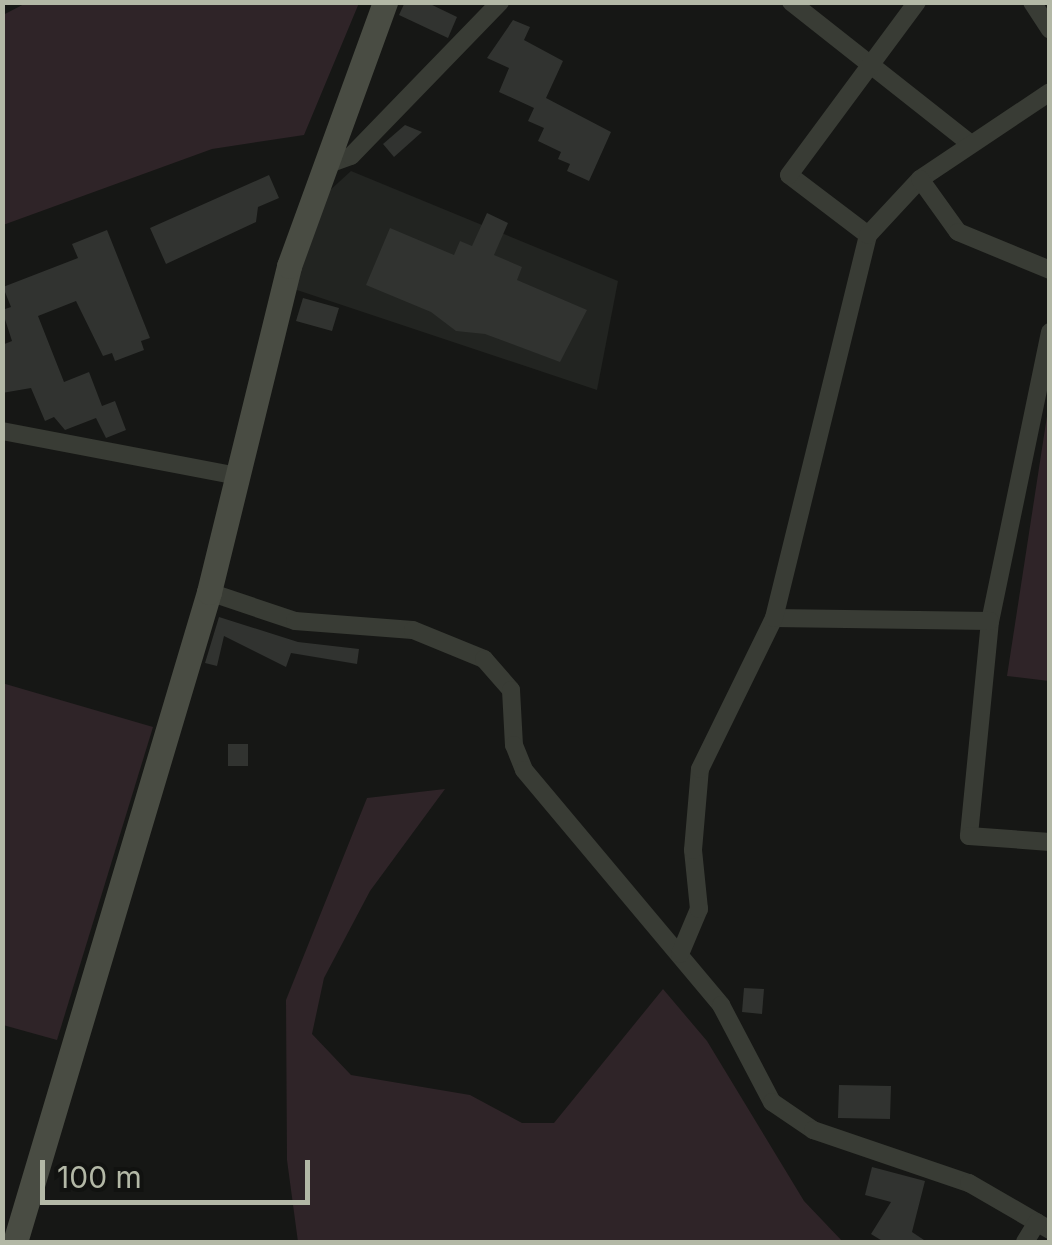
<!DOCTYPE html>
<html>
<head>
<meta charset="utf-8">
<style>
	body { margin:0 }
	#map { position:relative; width:1052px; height:1245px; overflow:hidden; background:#161715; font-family:Inter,sans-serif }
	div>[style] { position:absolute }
	.built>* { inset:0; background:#222421 }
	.green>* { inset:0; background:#2f2428 }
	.building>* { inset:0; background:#313330 }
	.street>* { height:18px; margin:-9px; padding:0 9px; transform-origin:9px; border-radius:9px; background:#393c35 }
	.secondary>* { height:25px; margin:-12.5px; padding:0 12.5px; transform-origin:12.5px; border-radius:12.5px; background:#494c43 }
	span { translate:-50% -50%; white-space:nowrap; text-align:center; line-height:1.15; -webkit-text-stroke:9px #111210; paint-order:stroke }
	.frame { position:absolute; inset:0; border:5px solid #b3b8a6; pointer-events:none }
	.scale { position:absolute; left:40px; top:1160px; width:270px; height:45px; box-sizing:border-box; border:5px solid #b3b8a6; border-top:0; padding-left:12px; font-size:30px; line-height:35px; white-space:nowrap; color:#b3b8a6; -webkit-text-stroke:8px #111210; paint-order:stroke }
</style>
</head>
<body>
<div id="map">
	<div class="built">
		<div style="clip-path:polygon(351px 171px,618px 281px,597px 390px,294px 289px,328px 192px)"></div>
	</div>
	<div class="green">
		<div style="clip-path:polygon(28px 2px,359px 2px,359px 3px,304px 135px,212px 149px,3px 225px,3px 15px)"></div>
		<div style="clip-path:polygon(1049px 403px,1049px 681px,1007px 676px)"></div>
		<div style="clip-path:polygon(2px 683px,153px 727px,57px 1040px,3px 1025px)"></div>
		<div style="clip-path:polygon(445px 789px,370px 891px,324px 978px,312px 1034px,351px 1075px,470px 1095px,522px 1123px,554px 1123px,663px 989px,707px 1041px,804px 1201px,843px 1242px,298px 1242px,287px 1160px,286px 1000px,367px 798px)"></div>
	</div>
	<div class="building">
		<div style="clip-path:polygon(405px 2px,426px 2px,457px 17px,448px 38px,399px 15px)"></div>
		<div style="clip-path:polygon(513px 20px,530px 27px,524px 40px,563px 61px,546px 98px,611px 132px,589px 181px,567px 171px,570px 164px,558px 159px,561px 152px,538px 141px,544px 128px,528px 121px,534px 108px,499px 92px,509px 68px,487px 58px)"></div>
		<div style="clip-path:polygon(405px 125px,422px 132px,394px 157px,383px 144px)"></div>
		<div style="clip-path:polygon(269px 175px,279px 198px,258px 207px,256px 222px,166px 264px,150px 228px)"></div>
		<div style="clip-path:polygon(487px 213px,508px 223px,494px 255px,522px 267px,517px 280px,587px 310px,560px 362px,485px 334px,456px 331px,431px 312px,366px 285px,390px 228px,454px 255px,460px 241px,472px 246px)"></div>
		<div style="clip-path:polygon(107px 230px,150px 338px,141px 341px,144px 350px,115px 361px,112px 353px,103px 356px,76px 301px,38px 316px,64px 382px,89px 372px,102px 406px,115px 401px,126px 430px,106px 438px,96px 418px,65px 430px,54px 417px,45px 421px,31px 388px,2px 393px,2px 345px,12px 341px,2px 310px,11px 307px,3px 287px,78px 258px,72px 244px)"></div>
		<div style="clip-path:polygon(303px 298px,339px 308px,332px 331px,296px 321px)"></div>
		<div style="clip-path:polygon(219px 617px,298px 642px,359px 649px,357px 664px,291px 653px,286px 667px,224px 636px,217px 666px,205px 663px)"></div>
		<div style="clip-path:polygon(228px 744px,248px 744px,248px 766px,228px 766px)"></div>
		<div style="clip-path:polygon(744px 988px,764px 989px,762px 1014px,742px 1012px)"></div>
		<div style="clip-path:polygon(839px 1085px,891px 1086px,890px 1119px,838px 1118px)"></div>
		<div style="clip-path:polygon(872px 1167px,925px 1181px,912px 1232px,927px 1242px,884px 1242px,871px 1234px,891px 1202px,865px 1195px)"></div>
	</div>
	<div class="street">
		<div style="left:791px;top:2px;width:229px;rotate:38.3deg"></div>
		<div style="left:1032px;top:2px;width:33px;rotate:57deg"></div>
		<div style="left:323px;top:166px;width:30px;rotate:-20deg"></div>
		<div style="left:351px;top:156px;width:214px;rotate:-45.9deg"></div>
		<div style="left:920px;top:179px;width:156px;rotate:-33.8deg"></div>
		<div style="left:868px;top:235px;width:99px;rotate:-142.8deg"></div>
		<div style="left:789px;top:175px;width:215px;rotate:-53.5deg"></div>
		<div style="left:1050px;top:332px;width:295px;rotate:101.7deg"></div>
		<div style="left:990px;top:621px;width:216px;rotate:95.6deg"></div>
		<div style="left:969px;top:836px;width:81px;rotate:4.2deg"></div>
		<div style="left:2px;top:431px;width:240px;rotate:10.8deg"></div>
		<div style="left:209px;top:592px;width:91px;rotate:18.6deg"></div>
		<div style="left:295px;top:621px;width:118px;rotate:4.4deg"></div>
		<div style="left:413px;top:630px;width:77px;rotate:22.2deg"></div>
		<div style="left:484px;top:659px;width:41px;rotate:48.9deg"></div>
		<div style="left:511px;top:690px;width:55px;rotate:86.9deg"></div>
		<div style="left:514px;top:745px;width:27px;rotate:68deg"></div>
		<div style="left:524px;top:770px;width:307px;rotate:50deg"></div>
		<div style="left:721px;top:1005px;width:110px;rotate:62.3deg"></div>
		<div style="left:772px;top:1102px;width:50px;rotate:34.3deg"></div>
		<div style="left:813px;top:1130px;width:165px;rotate:18.8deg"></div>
		<div style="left:969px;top:1183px;width:94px;rotate:30.1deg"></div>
		<div style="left:774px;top:618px;width:216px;rotate:0.8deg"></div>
		<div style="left:680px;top:954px;width:49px;rotate:-67.1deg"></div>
		<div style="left:699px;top:909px;width:59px;rotate:-95.8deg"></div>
		<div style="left:693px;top:850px;width:81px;rotate:-85.1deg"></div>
		<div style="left:700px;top:769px;width:168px;rotate:-63.9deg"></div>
		<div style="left:774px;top:618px;width:394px;rotate:-76.2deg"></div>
		<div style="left:868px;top:235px;width:76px;rotate:-47.1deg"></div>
		<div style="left:920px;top:179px;width:65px;rotate:54.4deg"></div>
		<div style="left:958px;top:232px;width:100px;rotate:22.4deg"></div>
		<div style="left:1025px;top:1242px;width:23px;rotate:-59deg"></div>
	</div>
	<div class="secondary">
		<div style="left:15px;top:1242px;width:678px;rotate:-73.38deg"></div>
		<div style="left:209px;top:592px;width:336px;rotate:-76.2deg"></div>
		<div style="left:289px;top:266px;width:281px;rotate:-70deg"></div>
	</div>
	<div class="frame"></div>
	<div class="scale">100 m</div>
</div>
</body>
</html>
